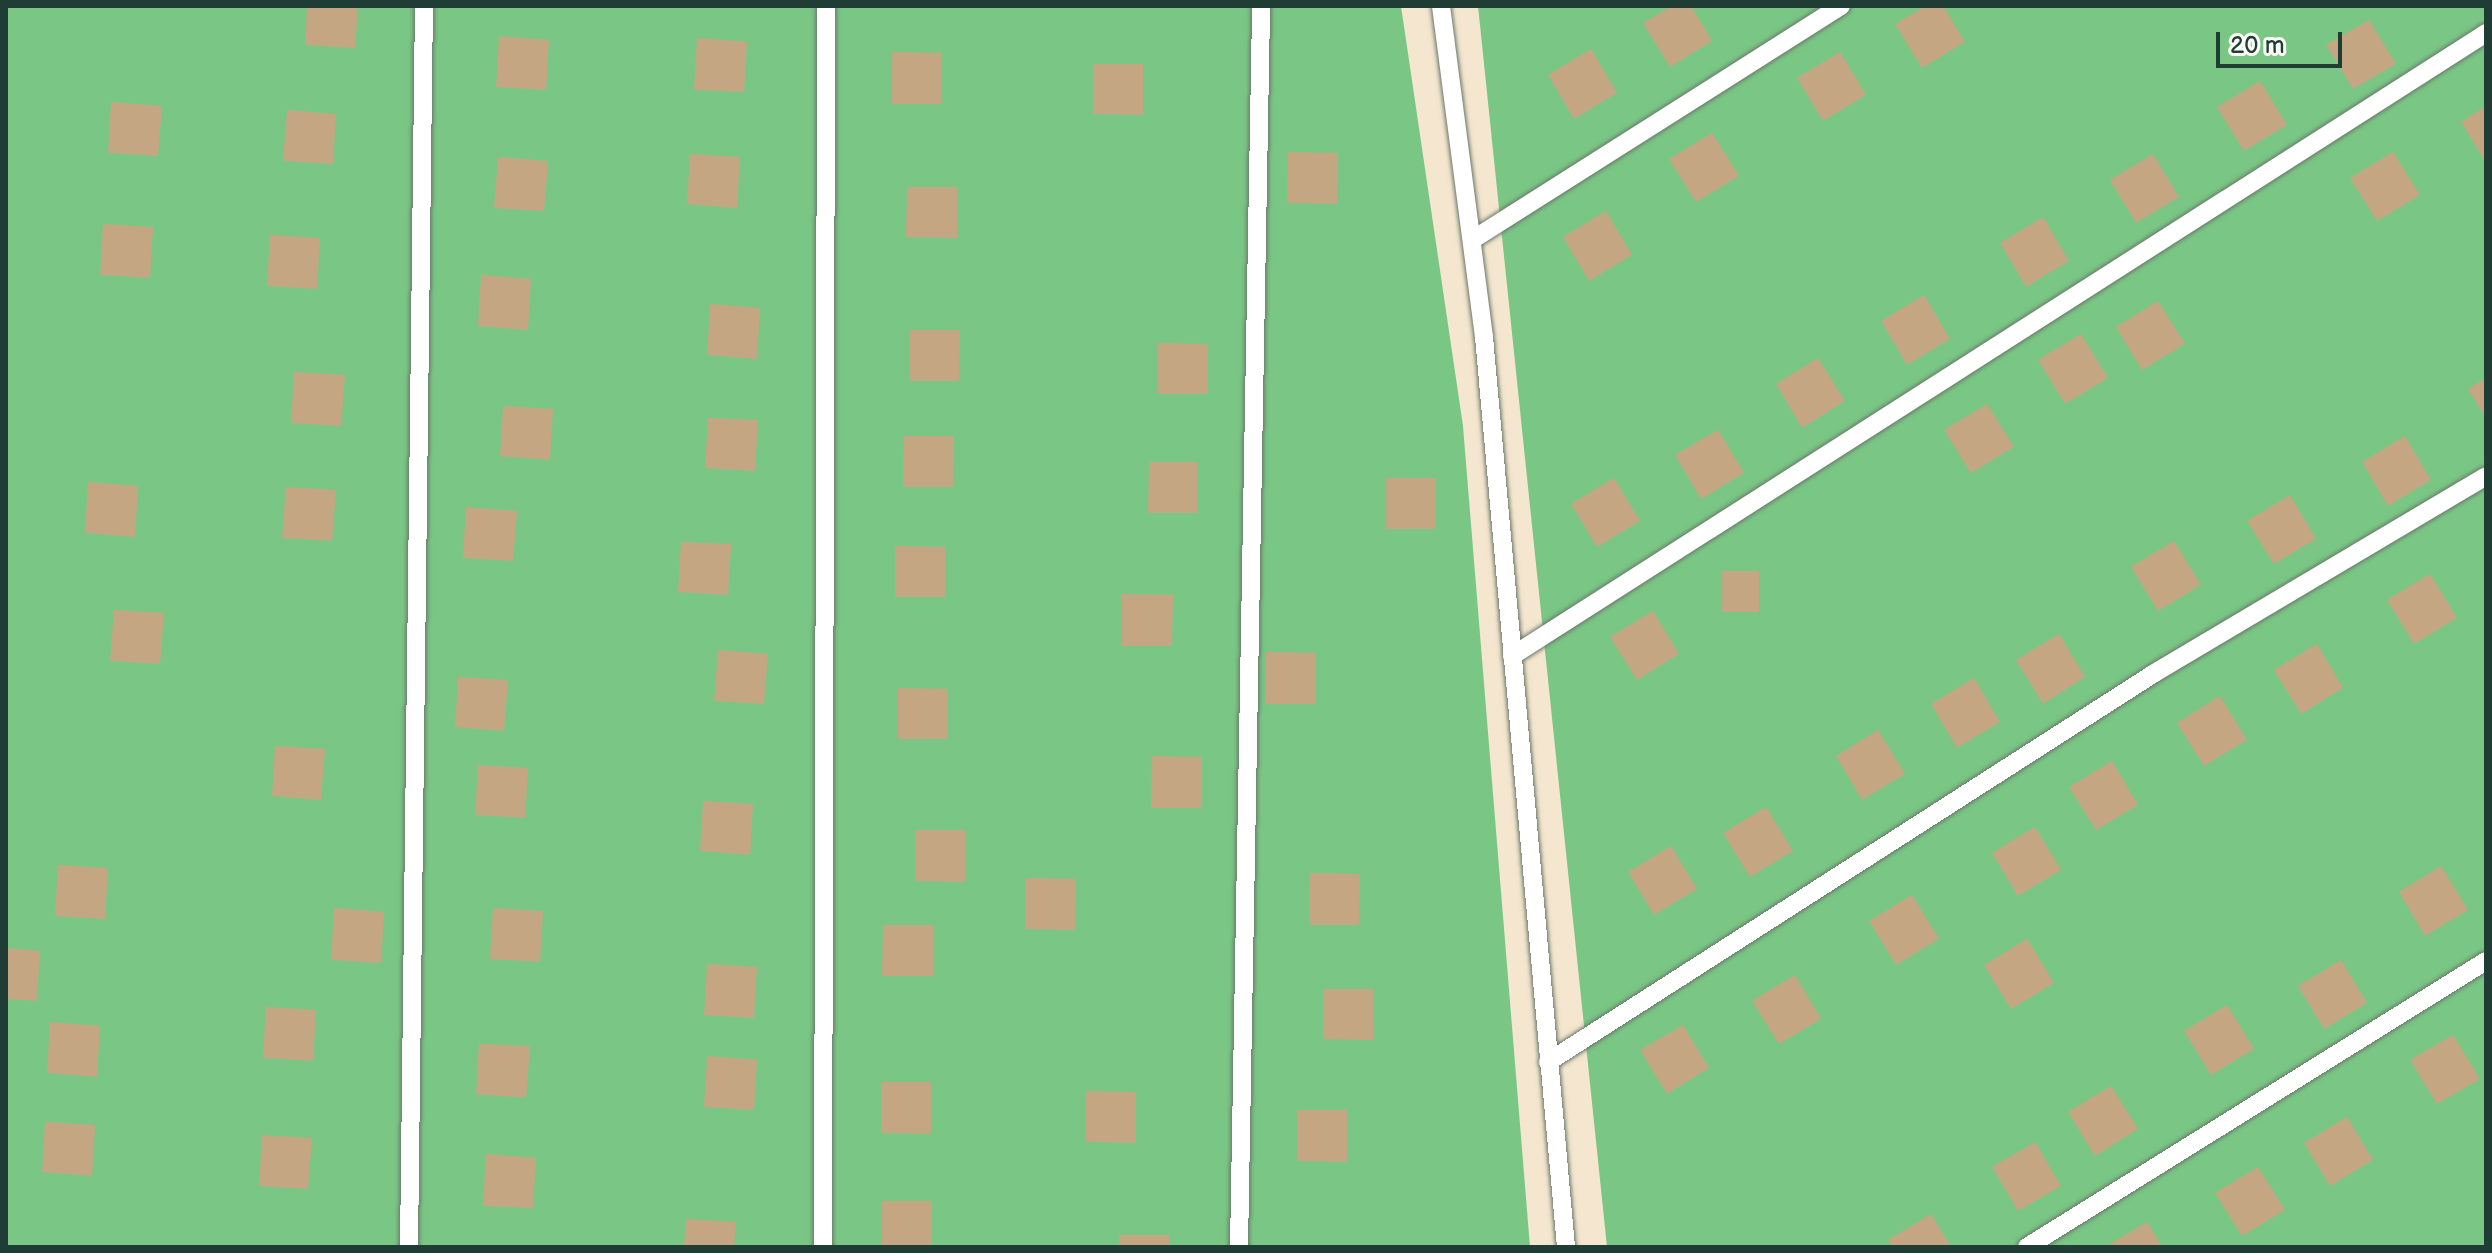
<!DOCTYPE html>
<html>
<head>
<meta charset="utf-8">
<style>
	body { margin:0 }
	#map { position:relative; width:2492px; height:1253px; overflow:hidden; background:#f5e7cf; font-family:"Balsamiq Sans",sans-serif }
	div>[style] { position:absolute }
	.green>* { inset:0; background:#7ac785 }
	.building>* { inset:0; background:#c5a683 }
	.roads { filter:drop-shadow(0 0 2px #6a786a) drop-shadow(0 0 2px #6a786a) }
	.service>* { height:18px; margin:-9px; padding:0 9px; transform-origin:9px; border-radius:9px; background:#fff }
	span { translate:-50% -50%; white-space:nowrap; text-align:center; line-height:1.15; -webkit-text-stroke:6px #fdfcf7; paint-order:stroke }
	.frame { position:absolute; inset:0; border:8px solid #1f3d34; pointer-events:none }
	.scale { position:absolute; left:2216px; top:32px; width:126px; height:36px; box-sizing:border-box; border:4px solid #1f3d34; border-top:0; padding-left:10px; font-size:24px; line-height:28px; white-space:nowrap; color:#1f3d34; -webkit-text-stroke:6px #fdfcf7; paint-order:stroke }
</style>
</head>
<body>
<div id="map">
	<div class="green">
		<div style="clip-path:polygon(6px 6px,1401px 6px,1463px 426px,1530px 1247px,6px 1247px)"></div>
		<div style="clip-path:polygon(1478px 6px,2486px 6px,2486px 1247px,1607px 1247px)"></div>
	</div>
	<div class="building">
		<div style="clip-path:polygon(307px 6px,358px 6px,355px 48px,305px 45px)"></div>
		<div style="clip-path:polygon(1672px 6px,1691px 6px,1712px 41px,1670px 67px,1643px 23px)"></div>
		<div style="clip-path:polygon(1926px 6px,1943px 6px,1965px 42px,1922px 68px,1895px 24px)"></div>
		<div style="clip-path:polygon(2369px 20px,2396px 64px,2353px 89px,2326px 45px)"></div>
		<div style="clip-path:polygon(499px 36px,549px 40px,546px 90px,496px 87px)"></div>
		<div style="clip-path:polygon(697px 38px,747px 42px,744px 92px,694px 90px)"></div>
		<div style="clip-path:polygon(1591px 49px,1617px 93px,1574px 119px,1548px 75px)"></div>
		<div style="clip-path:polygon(892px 52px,942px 53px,942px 104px,892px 104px)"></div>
		<div style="clip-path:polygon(1840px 52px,1866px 95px,1823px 121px,1797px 78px)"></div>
		<div style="clip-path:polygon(1093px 64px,1143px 64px,1143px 115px,1093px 114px)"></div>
		<div style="clip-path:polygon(2260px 81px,2287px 125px,2244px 151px,2217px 107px)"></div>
		<div style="clip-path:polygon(111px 102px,162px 106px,158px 156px,108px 153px)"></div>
		<div style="clip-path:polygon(2486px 106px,2486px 163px,2461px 122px)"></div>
		<div style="clip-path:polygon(287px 110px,336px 114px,333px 164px,283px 161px)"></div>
		<div style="clip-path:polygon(1712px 133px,1739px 176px,1696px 202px,1669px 159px)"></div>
		<div style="clip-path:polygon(1288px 152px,1338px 153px,1337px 204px,1287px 203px)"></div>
		<div style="clip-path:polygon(2393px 152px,2420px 195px,2377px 221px,2350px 178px)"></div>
		<div style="clip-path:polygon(690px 154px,740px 157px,737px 208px,687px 204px)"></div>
		<div style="clip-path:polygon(2153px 154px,2179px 197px,2136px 223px,2110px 180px)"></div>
		<div style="clip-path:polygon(498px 157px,548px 161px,544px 211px,494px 208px)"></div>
		<div style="clip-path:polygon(907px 187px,957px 187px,957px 238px,906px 237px)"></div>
		<div style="clip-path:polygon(1606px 211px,1632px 255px,1589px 281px,1563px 237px)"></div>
		<div style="clip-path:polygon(2043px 217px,2069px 261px,2026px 287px,2000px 243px)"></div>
		<div style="clip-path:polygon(103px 224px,153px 227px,150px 278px,100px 275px)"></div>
		<div style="clip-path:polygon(270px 235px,320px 238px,317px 289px,267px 286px)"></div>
		<div style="clip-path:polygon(481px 275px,531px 279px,528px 330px,478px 326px)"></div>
		<div style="clip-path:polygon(1924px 295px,1950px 339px,1907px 365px,1881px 321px)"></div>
		<div style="clip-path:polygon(2158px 301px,2185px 344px,2142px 370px,2116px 327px)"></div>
		<div style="clip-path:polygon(710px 304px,760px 308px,757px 359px,707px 355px)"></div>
		<div style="clip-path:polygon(910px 330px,960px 330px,959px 381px,910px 381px)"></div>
		<div style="clip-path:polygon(2081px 334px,2108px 378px,2065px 404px,2038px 360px)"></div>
		<div style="clip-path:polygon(1158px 343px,1208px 344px,1208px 394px,1158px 394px)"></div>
		<div style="clip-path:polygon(1818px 358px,1845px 401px,1802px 428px,1776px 384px)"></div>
		<div style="clip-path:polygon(294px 372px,345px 375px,341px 426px,291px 423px)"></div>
		<div style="clip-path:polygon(2486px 378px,2486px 418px,2468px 389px)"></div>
		<div style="clip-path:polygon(1987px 404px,2014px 447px,1971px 473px,1944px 430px)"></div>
		<div style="clip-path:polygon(503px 406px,553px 409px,550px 460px,500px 456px)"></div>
		<div style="clip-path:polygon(708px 418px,758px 420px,755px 471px,705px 468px)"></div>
		<div style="clip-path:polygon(1718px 430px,1744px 473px,1701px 499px,1675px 455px)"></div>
		<div style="clip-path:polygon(904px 436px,954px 436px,953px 487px,903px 487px)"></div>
		<div style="clip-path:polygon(2405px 436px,2431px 480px,2388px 506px,2362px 462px)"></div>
		<div style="clip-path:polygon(1149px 462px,1198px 462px,1198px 513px,1148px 513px)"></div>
		<div style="clip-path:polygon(1386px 478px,1436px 478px,1436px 529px,1386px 529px)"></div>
		<div style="clip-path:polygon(1614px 478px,1640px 521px,1597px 547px,1571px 504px)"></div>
		<div style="clip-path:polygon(88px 482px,138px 486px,135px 537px,85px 533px)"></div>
		<div style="clip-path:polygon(286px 487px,336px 490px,332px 541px,282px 538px)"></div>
		<div style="clip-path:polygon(2290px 495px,2316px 539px,2274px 564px,2247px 521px)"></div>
		<div style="clip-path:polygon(466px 507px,517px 511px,513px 561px,463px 558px)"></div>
		<div style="clip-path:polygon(2174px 541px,2201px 585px,2158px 611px,2131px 567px)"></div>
		<div style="clip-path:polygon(681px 542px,731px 544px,728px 595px,678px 592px)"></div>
		<div style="clip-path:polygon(895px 546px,945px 547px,945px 597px,895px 597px)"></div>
		<div style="clip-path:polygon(1722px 571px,1759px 571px,1759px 612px,1722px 612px)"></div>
		<div style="clip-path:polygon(2430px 574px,2457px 618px,2414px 644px,2387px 600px)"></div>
		<div style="clip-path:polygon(1122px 594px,1173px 595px,1172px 646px,1122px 646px)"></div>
		<div style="clip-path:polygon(114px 610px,164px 613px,160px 664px,110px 661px)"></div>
		<div style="clip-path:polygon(1653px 611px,1679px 654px,1637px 680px,1610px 637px)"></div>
		<div style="clip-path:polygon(2059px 634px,2085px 677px,2043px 704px,2016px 660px)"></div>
		<div style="clip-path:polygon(2317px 644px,2343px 688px,2301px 714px,2274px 670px)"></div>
		<div style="clip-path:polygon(718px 650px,768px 654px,764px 704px,714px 701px)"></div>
		<div style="clip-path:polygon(1266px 652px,1316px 653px,1316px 704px,1265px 704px)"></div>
		<div style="clip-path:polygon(458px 677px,508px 680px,504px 731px,455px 727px)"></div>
		<div style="clip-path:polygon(1974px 678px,2000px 722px,1957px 748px,1931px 704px)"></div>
		<div style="clip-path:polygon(898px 688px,948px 689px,948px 739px,898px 739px)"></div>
		<div style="clip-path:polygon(2220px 696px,2247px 740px,2204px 766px,2177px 723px)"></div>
		<div style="clip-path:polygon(1878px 730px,1905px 774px,1862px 800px,1836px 756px)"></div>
		<div style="clip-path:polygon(275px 746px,325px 749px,321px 800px,272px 796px)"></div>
		<div style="clip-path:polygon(1152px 756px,1202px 757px,1202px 808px,1151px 808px)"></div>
		<div style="clip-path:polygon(2112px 761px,2138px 805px,2096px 830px,2069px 787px)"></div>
		<div style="clip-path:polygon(478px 765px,528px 768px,525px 818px,475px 815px)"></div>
		<div style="clip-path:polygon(703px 801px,753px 804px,750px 855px,700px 851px)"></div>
		<div style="clip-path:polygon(1766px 807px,1793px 851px,1750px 877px,1723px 833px)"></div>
		<div style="clip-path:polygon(2035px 827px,2061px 870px,2018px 896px,1992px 853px)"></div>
		<div style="clip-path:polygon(915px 830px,966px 830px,965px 882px,915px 881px)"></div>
		<div style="clip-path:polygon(1671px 846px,1697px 889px,1654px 915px,1628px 872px)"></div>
		<div style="clip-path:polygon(58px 865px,108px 868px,105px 919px,55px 916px)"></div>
		<div style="clip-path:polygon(2441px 866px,2468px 910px,2425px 936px,2399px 892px)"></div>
		<div style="clip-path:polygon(1310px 873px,1360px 874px,1359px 925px,1309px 925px)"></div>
		<div style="clip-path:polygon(1026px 878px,1076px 879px,1075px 930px,1025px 929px)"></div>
		<div style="clip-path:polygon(1912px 895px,1939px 939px,1896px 965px,1869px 921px)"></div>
		<div style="clip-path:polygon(334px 908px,384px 912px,381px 963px,331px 960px)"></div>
		<div style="clip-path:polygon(493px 908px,543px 911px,540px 962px,490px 959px)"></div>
		<div style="clip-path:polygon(883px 925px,933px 925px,933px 976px,882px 976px)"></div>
		<div style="clip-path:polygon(2027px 939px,2054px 983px,2011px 1009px,1984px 965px)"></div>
		<div style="clip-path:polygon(6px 948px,40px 951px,37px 1001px,6px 999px)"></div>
		<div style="clip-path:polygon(2341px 960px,2367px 1003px,2324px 1029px,2298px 986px)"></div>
		<div style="clip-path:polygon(707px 964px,757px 967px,754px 1018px,704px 1015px)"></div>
		<div style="clip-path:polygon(1795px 975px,1821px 1019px,1779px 1044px,1752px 1001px)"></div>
		<div style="clip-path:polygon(1323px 989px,1374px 989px,1373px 1040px,1323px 1039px)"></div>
		<div style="clip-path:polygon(2227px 1005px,2254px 1049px,2211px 1075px,2184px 1031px)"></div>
		<div style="clip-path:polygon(266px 1007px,316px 1010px,313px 1061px,263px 1058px)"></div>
		<div style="clip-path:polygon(50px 1022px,100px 1026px,97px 1077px,47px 1073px)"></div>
		<div style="clip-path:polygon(1683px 1025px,1709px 1068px,1667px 1094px,1640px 1050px)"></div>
		<div style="clip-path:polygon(2453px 1035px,2480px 1079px,2437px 1104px,2410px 1060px)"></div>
		<div style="clip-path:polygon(479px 1044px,530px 1046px,526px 1098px,476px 1094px)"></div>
		<div style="clip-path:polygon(707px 1056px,757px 1060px,754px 1110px,704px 1107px)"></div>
		<div style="clip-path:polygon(881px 1082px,931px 1082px,931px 1134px,881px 1133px)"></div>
		<div style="clip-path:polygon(2111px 1086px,2138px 1129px,2095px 1156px,2068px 1112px)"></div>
		<div style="clip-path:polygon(1086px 1091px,1136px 1092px,1136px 1143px,1086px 1142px)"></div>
		<div style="clip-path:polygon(1297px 1110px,1347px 1110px,1347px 1162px,1297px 1161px)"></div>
		<div style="clip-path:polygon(2347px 1117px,2373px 1160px,2330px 1186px,2304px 1143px)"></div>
		<div style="clip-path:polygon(45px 1122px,95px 1125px,92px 1176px,42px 1172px)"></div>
		<div style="clip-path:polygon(262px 1135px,312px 1138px,308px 1189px,259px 1186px)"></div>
		<div style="clip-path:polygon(2035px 1142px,2061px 1186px,2018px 1211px,1992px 1167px)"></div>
		<div style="clip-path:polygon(486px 1154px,536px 1158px,533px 1208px,483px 1206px)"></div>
		<div style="clip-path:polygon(2258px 1167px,2285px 1210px,2242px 1236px,2215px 1193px)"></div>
		<div style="clip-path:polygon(882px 1201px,932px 1201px,932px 1247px,882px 1247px)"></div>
		<div style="clip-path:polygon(1931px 1214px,1951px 1247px,1892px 1247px,1888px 1240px)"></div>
		<div style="clip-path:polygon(686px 1219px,736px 1222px,734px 1247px,684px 1247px)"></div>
		<div style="clip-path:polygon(2147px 1222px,2162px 1247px,2105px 1247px)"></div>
		<div style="clip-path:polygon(1119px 1235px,1169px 1235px,1169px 1247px,1119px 1247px)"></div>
	</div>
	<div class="roads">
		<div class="service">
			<div style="left:1441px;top:6px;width:334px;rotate:82.6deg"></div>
			<div style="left:1484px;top:337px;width:914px;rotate:84.85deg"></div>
			<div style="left:1472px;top:240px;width:437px;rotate:-32.4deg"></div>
			<div style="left:1512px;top:656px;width:1156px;rotate:-32.6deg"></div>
			<div style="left:1548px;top:1062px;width:719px;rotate:-32.67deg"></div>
			<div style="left:2153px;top:674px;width:387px;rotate:-30.7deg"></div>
			<div style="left:409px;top:1247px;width:1241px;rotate:-89.31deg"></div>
			<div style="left:823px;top:1247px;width:1241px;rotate:-89.86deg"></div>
			<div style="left:1239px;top:1247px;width:1241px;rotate:-88.98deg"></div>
			<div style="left:2027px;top:1247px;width:541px;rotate:-31.93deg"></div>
		</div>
	</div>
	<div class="frame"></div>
	<div class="scale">20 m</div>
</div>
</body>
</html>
